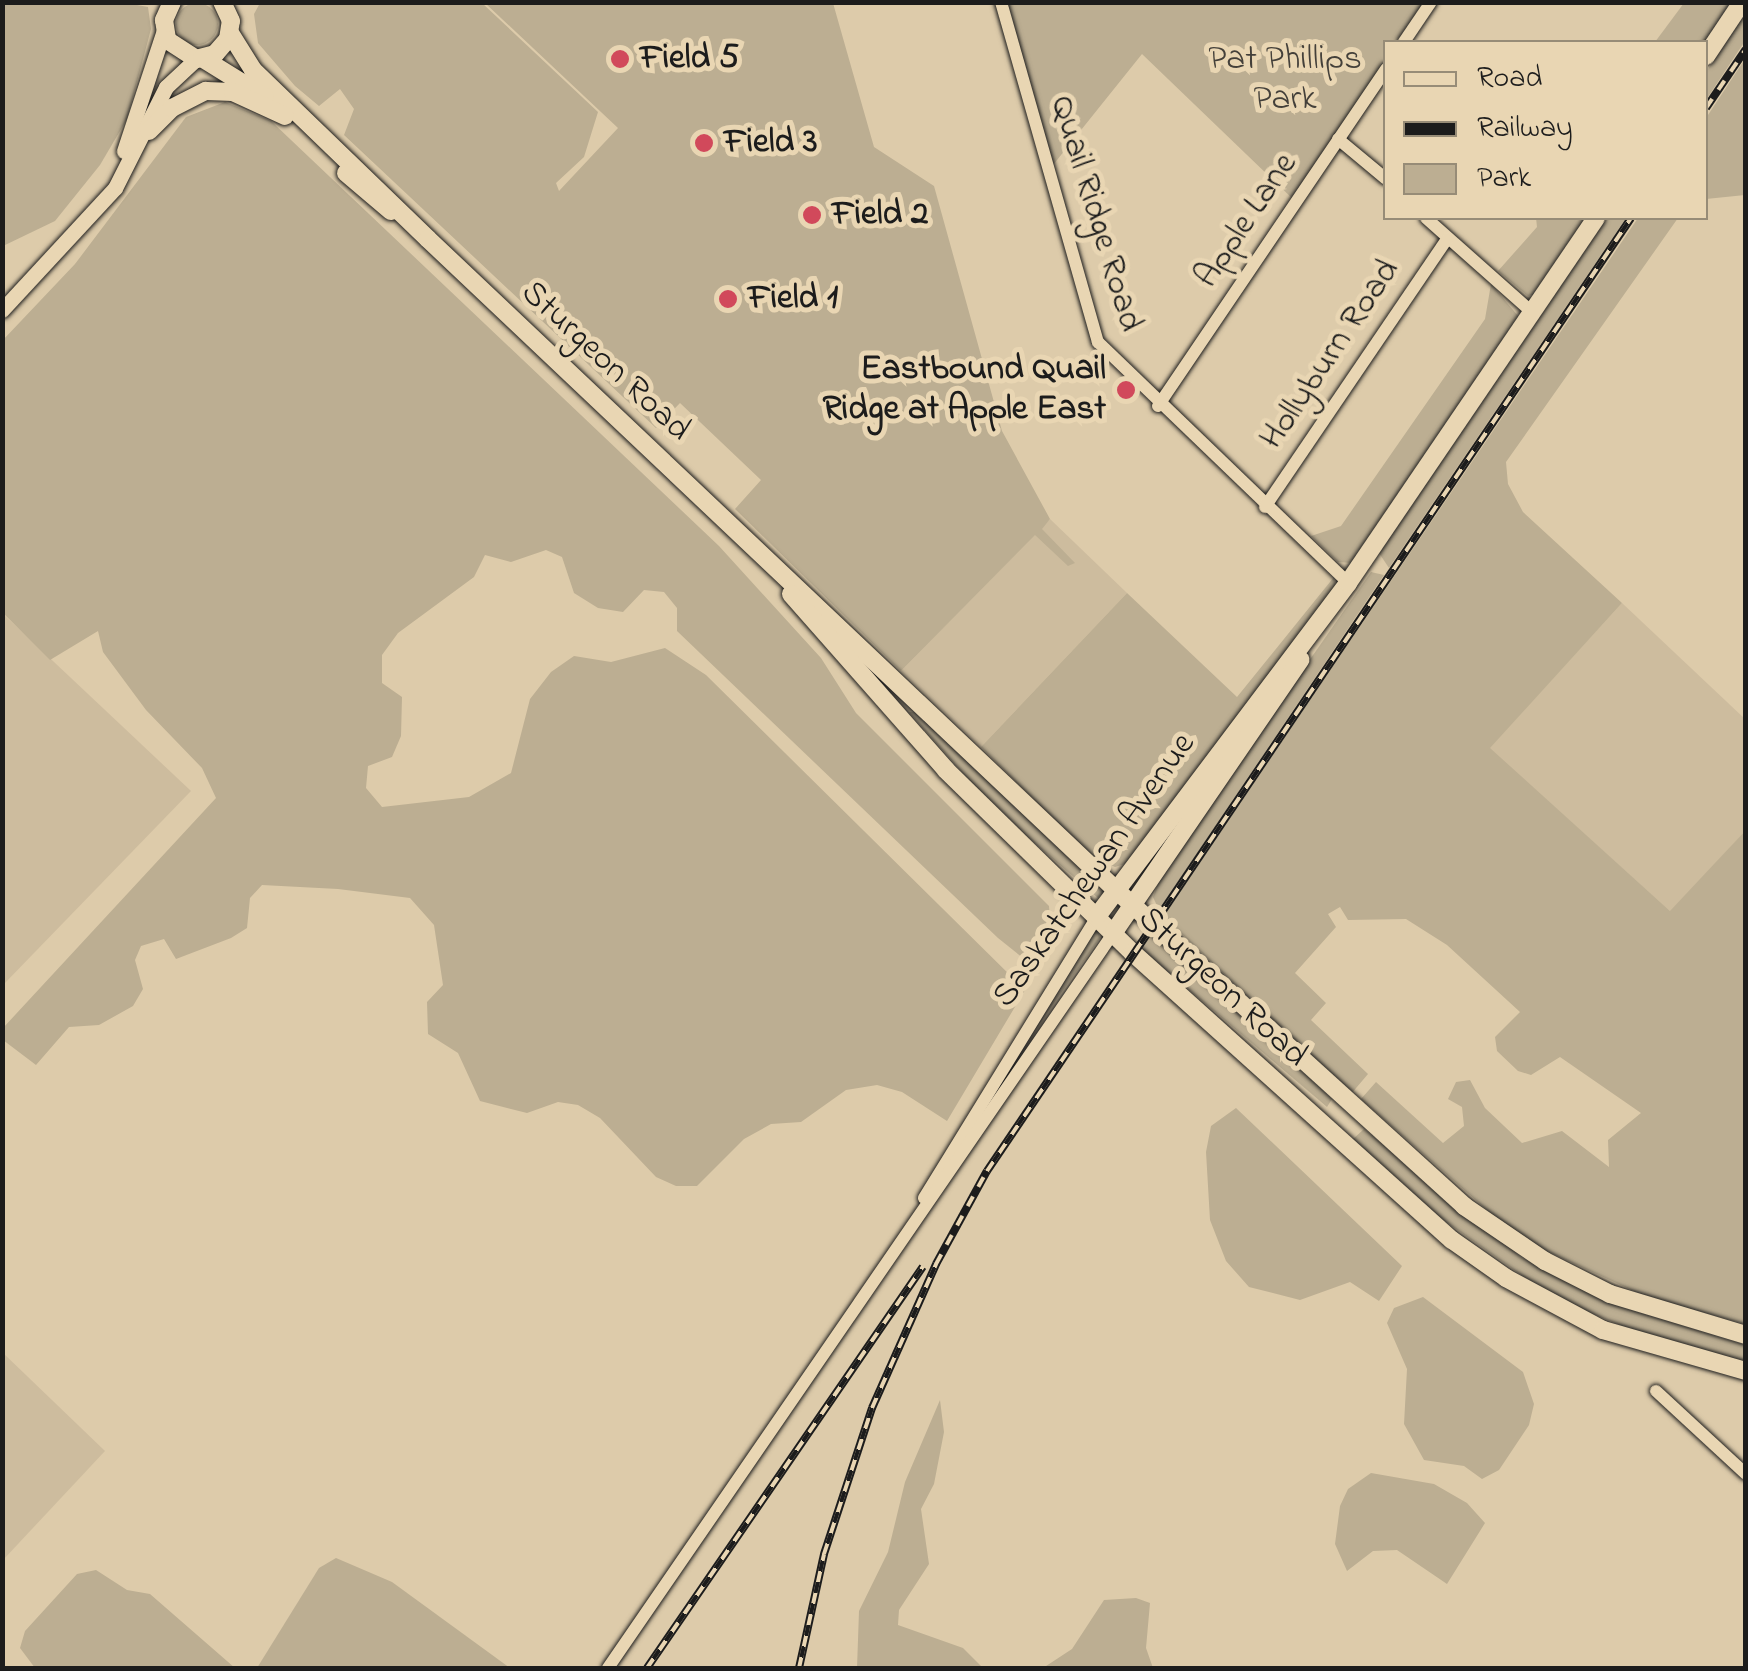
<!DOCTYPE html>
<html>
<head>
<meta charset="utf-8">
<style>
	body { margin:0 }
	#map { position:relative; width:1748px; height:1671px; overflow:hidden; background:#ddcbaa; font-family:"Indie Flower",sans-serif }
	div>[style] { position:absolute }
	.built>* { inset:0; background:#cdbc9e }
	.green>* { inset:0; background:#bcae92 }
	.round { border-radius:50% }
	.roads { filter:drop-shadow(0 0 2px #1c1c1c) drop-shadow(0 0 2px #1c1c1c) }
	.minor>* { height:12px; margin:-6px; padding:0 6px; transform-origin:6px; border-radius:6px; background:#e9d6b3 }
	.tertiary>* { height:15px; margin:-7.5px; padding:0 7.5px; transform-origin:7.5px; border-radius:7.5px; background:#e9d6b3 }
	.secondary>* { height:18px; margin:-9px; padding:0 9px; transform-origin:9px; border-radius:9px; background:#e9d6b3 }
	.rail>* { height:8px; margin-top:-4px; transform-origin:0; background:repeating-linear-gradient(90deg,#e9d6b3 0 11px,#1c1c1c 0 22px); box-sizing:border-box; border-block:2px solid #1c1c1c }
	.dots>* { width:28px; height:28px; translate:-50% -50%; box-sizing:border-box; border:5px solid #e9d6b3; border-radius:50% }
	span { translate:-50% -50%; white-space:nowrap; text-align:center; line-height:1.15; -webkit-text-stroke:10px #e9d6b3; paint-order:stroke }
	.poi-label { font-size:35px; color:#1c1c1c; font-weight:700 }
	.left { translate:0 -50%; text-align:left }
	.right { translate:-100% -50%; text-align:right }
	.park-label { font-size:35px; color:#44403a }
	.street-label { font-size:35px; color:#1c1c1c }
	.frame { position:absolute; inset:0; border:5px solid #1c1c1c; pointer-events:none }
	.legend { position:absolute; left:1383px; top:40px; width:325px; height:180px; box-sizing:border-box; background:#e9d6b3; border:2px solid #978c77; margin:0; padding:12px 18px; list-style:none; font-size:30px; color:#1c1c1c }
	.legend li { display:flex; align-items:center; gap:20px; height:50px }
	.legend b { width:50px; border:2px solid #978c77 }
</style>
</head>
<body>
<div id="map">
	<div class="built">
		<div style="clip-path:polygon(1050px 519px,1127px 593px,981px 747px,901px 671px)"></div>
		<div style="clip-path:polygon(1622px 603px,1745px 719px,1745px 831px,1671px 912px,1489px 748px)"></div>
		<div style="clip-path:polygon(2px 613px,191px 791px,3px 985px,2px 985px)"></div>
		<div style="clip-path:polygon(2px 1352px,105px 1451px,3px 1560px,2px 1560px)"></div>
	</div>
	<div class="green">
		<div class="round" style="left:176px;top:3px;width:42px;height:42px"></div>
		<div style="clip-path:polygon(2px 3px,126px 3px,148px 7px,151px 29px,127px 119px,100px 165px,55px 221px,3px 246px)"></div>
		<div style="clip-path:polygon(260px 3px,482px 3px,598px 112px,584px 157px,556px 183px,559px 191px,618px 128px,485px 3px,833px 3px,874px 147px,934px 186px,1002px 431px,1050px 519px,1042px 529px,1075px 563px,1068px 566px,1035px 535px,901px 671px,735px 509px,761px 480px,680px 403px,656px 428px,344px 135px,354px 109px,340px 89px,319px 106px,295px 86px,258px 43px,254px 14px)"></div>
		<div style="clip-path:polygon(1001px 3px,1431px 3px,1404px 42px,1386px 42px,1385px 69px,1296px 202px,1142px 54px,1049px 170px)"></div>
		<div style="clip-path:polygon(1684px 3px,1736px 3px,1706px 42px,1655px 42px)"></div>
		<div style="clip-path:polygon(1745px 13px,1745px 41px,1706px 100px,1706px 72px)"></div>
		<div style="clip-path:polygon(1745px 59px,1745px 195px,1706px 199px,1706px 118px)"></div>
		<div style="clip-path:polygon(225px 102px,271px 121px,719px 546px,821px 658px,856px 713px,1049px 906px,1052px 942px,1039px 962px,1028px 962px,998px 938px,677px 631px,677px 608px,664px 592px,644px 590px,623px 612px,598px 608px,574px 593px,562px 557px,546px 550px,511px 562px,485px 555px,474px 577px,398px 633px,382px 655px,382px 683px,402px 697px,401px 736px,392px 757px,368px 766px,366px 788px,382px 807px,469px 797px,511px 773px,530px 699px,551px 672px,574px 656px,611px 662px,665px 648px,706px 675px,1025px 990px,947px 1121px,902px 1092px,877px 1085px,846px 1090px,801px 1122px,771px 1124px,744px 1139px,697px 1186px,676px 1186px,656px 1177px,600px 1118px,578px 1105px,558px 1102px,527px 1113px,480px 1101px,458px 1053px,428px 1034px,427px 1002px,443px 985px,434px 925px,410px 898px,338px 889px,262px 885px,250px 898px,247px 928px,231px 938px,176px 959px,164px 939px,141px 946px,135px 960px,143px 989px,133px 1006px,99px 1025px,69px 1027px,36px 1065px,3px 1040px,3px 1028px,216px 798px,202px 768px,146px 710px,103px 652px,98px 631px,50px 660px,3px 613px,3px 340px,75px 264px,186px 117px)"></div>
		<div style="clip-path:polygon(1536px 218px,1590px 218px,1537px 294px,1528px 296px,1498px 271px,1537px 227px)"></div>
		<div style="clip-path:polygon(1607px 218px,1626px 218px,1389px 568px,1379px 553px)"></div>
		<div style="clip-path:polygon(1638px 218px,1678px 218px,1506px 462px,1508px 484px,1523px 512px,1622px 603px,1490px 748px,1670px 911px,1745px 831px,1745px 1324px,1647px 1297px,1538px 1247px,1503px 1224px,1361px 1099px,1376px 1082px,1443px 1143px,1464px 1126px,1462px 1107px,1448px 1099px,1456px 1082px,1470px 1080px,1485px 1108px,1522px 1143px,1562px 1131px,1609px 1167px,1608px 1140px,1641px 1113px,1560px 1057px,1531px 1075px,1518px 1071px,1497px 1051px,1495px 1037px,1520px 1012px,1447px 945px,1406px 919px,1348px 920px,1340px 907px,1328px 914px,1336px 927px,1295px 973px,1326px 1003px,1311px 1020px,1368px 1074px,1351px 1094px,1163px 916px)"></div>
		<div style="clip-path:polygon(1491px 284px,1519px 317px,1353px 563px,1338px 562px,1311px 536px,1341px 526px,1485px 319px)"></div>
		<div style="clip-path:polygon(1371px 572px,1384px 575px,1159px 910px,1153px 897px,1163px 870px)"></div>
		<div style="clip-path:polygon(1334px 577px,1335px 585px,1128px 863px,1115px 867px,1092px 857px,981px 747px,1127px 593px,1237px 697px)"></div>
		<div style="clip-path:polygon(909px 712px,918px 712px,1098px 882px,1104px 891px,1098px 898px,990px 804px)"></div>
		<div style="clip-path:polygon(1097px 927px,1100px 938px,1004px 1074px)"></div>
		<div style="clip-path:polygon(1152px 931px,1332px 1099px,1327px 1107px,1140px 948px)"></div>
		<div style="clip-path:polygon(1236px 1108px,1402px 1266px,1379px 1301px,1350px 1282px,1300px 1300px,1249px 1287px,1226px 1261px,1210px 1220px,1206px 1152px,1211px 1126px)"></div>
		<div style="clip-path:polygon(1364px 1129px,1522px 1258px,1615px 1305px,1745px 1345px,1745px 1362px,1669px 1345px,1554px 1298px,1418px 1202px,1352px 1140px)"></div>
		<div style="clip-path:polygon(1423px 1297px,1523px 1372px,1534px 1404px,1529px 1425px,1499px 1470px,1482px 1479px,1464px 1466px,1424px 1460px,1404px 1424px,1407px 1369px,1387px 1323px,1394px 1308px)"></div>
		<div style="clip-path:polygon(940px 1400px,944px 1432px,934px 1484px,921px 1509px,929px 1564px,899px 1610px,898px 1625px,963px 1648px,983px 1668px,857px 1668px,859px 1611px,888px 1552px,905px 1482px)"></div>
		<div style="clip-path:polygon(1371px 1473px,1434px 1484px,1467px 1503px,1485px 1523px,1447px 1584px,1397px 1550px,1373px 1551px,1347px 1571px,1335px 1544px,1340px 1506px,1348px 1489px)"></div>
		<div style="clip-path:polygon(336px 1558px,392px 1582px,510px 1668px,257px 1668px,319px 1568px)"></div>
		<div style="clip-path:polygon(96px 1570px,127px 1590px,150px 1594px,235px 1668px,35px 1668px,20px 1648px,25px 1631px,77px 1574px)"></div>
		<div style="clip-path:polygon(1136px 1598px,1150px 1603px,1146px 1648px,1153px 1668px,1043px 1668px,1072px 1649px,1104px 1600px)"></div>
	</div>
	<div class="roads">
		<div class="minor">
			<div style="left:1001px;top:2px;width:354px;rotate:74.1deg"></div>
			<div style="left:1098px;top:342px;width:347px;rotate:43.9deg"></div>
			<div style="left:1404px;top:42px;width:48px;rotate:-56deg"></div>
			<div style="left:1338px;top:139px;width:62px;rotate:39.8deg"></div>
			<div style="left:1426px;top:218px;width:142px;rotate:41.6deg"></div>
			<div style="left:1158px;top:406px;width:407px;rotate:-55.9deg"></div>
			<div style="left:1265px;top:507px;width:325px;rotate:-55.8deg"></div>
			<div style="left:924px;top:1198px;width:332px;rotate:-58.4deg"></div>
			<div style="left:1656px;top:1391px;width:122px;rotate:42.7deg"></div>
			<div style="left:608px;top:1668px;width:893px;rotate:-55.49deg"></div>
		</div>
		<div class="tertiary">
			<div style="left:124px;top:151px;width:127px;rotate:-71.7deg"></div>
			<div style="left:2px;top:310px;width:166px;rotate:-47.2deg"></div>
			<div style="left:115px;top:188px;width:113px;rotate:-63.2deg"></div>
			<div style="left:166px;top:87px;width:41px;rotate:-43deg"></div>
		</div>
		<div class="secondary">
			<div style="left:172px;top:2px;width:20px;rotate:114deg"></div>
			<div style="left:164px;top:20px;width:20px;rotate:81deg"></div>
			<div style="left:167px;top:40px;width:35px;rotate:33deg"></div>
			<div style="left:196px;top:59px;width:20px;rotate:-15deg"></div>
			<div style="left:215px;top:54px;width:20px;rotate:-49deg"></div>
			<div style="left:228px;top:39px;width:18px;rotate:-81deg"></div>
			<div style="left:231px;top:21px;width:21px;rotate:-115deg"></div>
			<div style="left:230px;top:33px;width:44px;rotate:58.1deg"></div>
			<div style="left:253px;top:70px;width:243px;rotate:44deg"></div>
			<div style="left:428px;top:239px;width:949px;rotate:43.42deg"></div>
			<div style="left:1117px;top:891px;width:469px;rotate:42.2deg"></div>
			<div style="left:1464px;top:1206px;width:98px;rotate:34.2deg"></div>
			<div style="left:1545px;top:1261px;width:73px;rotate:26.9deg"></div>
			<div style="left:1610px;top:1294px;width:142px;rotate:16.8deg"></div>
			<div style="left:1706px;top:56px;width:65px;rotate:-56.3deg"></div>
			<div style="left:202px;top:58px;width:74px;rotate:31.8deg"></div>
			<div style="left:149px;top:131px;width:33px;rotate:-45deg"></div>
			<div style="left:172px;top:108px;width:38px;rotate:-27deg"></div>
			<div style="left:206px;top:91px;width:27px;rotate:2deg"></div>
			<div style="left:233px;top:92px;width:57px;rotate:24.8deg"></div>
			<div style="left:346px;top:173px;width:59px;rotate:40.2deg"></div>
			<div style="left:791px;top:594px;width:235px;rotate:48.6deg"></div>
			<div style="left:946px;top:770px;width:262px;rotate:44.4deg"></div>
			<div style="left:1133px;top:953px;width:429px;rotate:42deg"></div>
			<div style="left:1452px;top:1240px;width:66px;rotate:35.1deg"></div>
			<div style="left:1506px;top:1278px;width:110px;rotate:28.2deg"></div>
			<div style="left:1603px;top:1330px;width:149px;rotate:16deg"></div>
			<div style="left:1098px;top:915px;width:416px;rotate:-53deg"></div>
			<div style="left:1348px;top:583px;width:441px;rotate:-55.8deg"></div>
			<div style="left:1114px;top:932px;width:330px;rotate:-55.6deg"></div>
		</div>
	</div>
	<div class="rail">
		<div style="left:1706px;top:108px;width:71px;rotate:-55.9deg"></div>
		<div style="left:647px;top:1668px;width:487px;rotate:-55.5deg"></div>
		<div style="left:799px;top:1668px;width:117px;rotate:-77.6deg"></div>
		<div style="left:824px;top:1554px;width:154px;rotate:-71.8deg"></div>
		<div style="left:872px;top:1408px;width:158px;rotate:-66deg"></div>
		<div style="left:936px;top:1264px;width:106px;rotate:-61.3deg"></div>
		<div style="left:987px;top:1171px;width:1150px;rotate:-55.95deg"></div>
	</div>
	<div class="dots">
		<div style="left:620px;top:59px;background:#d1495b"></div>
		<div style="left:704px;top:143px;background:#d1495b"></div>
		<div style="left:812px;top:215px;background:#d1495b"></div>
		<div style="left:728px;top:299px;background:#d1495b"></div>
		<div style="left:1126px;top:390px;background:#d1495b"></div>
	</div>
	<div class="poi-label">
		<span class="left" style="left:640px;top:59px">Field 5</span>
		<span class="left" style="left:724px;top:143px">Field 3</span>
		<span class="left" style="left:832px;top:215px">Field 2</span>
		<span class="left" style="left:748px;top:299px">Field 1</span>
		<span class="right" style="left:1106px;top:390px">Eastbound Quail<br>Ridge at Apple East</span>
	</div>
	<div class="park-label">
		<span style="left:1285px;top:80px">Pat Phillips<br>Park</span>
	</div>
	<div class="street-label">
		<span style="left:1095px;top:214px;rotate:73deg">Quail Ridge Road</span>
		<span style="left:1247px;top:221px;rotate:-56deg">Apple Lane</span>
		<span style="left:1331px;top:355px;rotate:-56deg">Hollyburn Road</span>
		<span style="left:605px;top:362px;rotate:43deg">Sturgeon Road</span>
		<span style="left:1095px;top:871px;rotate:-55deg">Saskatchewan Avenue</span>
		<span style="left:1222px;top:988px;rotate:43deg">Sturgeon Road</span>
	</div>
	<div class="frame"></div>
	<ul class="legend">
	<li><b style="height:12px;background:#e9d6b3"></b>Road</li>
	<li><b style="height:12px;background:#1c1c1c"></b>Railway</li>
	<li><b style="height:28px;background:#bcae92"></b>Park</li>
	</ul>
</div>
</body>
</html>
